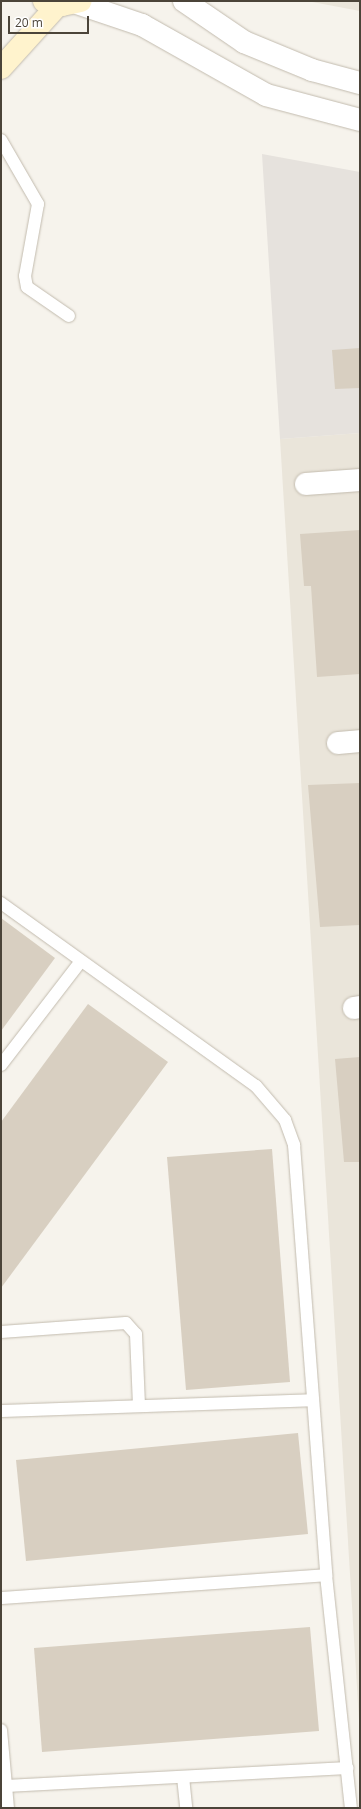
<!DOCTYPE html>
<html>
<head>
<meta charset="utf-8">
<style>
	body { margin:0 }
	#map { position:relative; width:361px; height:1809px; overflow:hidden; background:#f6f3ec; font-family:"Open Sans",sans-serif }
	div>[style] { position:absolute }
	.residential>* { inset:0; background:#eae5da }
	.industrial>* { inset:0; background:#e6e2dd }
	.building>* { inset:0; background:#d8cfc1 }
	.roads { filter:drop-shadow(0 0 1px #c2bbae) drop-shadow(0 0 1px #c2bbae) }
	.service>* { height:12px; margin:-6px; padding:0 6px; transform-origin:6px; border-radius:6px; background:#fff }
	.minor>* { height:22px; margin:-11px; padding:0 11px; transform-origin:11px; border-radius:11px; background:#fff }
	.tertiary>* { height:22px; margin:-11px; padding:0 11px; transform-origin:11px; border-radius:11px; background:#fff }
	.secondary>* { height:22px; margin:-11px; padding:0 11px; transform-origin:11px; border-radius:11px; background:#fff3cd }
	span { translate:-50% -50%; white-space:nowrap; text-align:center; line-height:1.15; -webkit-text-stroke:3px #fff; paint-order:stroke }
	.frame { position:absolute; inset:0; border:2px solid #4b4439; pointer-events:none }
	.scale { position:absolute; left:8px; top:16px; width:81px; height:18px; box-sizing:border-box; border:2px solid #4b4439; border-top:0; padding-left:5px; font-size:12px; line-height:14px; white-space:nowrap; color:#4b4439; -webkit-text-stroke:3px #fff; paint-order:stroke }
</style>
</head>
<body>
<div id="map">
	<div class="residential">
		<div style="clip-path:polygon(307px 1px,360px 1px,360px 11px)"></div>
		<div style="clip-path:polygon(360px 433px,360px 1736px,280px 439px)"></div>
	</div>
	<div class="industrial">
		<div style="clip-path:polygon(262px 154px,360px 172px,360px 433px,280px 439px)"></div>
	</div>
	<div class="building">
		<div style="clip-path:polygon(360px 348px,360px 388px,335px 389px,332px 350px)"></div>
		<div style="clip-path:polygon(360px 530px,360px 674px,317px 677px,311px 586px,304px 586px,300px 534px)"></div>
		<div style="clip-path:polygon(360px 783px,360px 925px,320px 927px,308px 785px)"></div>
		<div style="clip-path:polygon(1px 918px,55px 958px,1px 1031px)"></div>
		<div style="clip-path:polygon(88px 1004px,168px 1062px,1px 1288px,1px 1122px)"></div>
		<div style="clip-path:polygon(360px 1057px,360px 1162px,344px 1162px,335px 1059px)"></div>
		<div style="clip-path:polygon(272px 1149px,290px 1382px,186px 1390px,167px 1157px)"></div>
		<div style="clip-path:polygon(298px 1433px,308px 1534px,26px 1561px,16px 1460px)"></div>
		<div style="clip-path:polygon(310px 1627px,319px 1731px,42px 1752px,34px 1648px)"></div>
	</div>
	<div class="roads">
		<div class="service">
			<div style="left:1px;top:140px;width:74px;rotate:60deg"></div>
			<div style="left:38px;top:204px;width:73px;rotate:100.2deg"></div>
			<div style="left:25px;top:276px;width:11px;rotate:80deg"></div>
			<div style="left:27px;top:287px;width:51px;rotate:34.6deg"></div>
			<div style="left:1px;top:903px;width:314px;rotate:35.7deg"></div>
			<div style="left:256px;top:1086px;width:45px;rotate:49.5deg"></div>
			<div style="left:285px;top:1120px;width:27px;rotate:70deg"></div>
			<div style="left:294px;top:1145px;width:431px;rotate:85.7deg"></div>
			<div style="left:326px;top:1575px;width:234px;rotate:83.9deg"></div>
			<div style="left:1px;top:1065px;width:131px;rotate:-52.4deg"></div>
			<div style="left:1px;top:1332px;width:125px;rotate:-4.1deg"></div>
			<div style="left:126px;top:1323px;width:15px;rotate:48deg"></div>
			<div style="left:136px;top:1334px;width:72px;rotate:87.6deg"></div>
			<div style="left:1px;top:1411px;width:312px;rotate:-2deg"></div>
			<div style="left:1px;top:1598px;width:326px;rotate:-4deg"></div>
			<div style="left:1px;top:1730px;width:78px;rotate:84.9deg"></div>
			<div style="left:183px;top:1777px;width:31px;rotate:84deg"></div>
			<div style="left:6px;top:1786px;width:342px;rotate:-3deg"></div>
		</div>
		<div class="minor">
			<div style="left:306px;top:484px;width:54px;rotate:-4.2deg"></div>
			<div style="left:338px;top:743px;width:22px;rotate:-5deg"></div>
			<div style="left:354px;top:1008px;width:6px;rotate:-9deg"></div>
		</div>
		<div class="tertiary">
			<div style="left:184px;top:1px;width:73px;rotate:34.3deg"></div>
			<div style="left:244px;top:42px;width:74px;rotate:22.4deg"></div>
			<div style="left:312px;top:70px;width:50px;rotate:15.2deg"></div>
			<div style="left:77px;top:3px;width:69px;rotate:18.7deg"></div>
			<div style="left:142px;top:25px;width:142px;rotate:29.4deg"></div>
			<div style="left:266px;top:95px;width:97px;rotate:14.9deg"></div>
		</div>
		<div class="secondary">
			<div style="left:44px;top:1px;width:18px;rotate:13deg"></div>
			<div style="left:62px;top:5px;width:19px;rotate:-12deg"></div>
			<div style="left:1px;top:68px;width:85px;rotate:-47.9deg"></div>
		</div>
	</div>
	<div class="frame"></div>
	<div class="scale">20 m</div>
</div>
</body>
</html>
